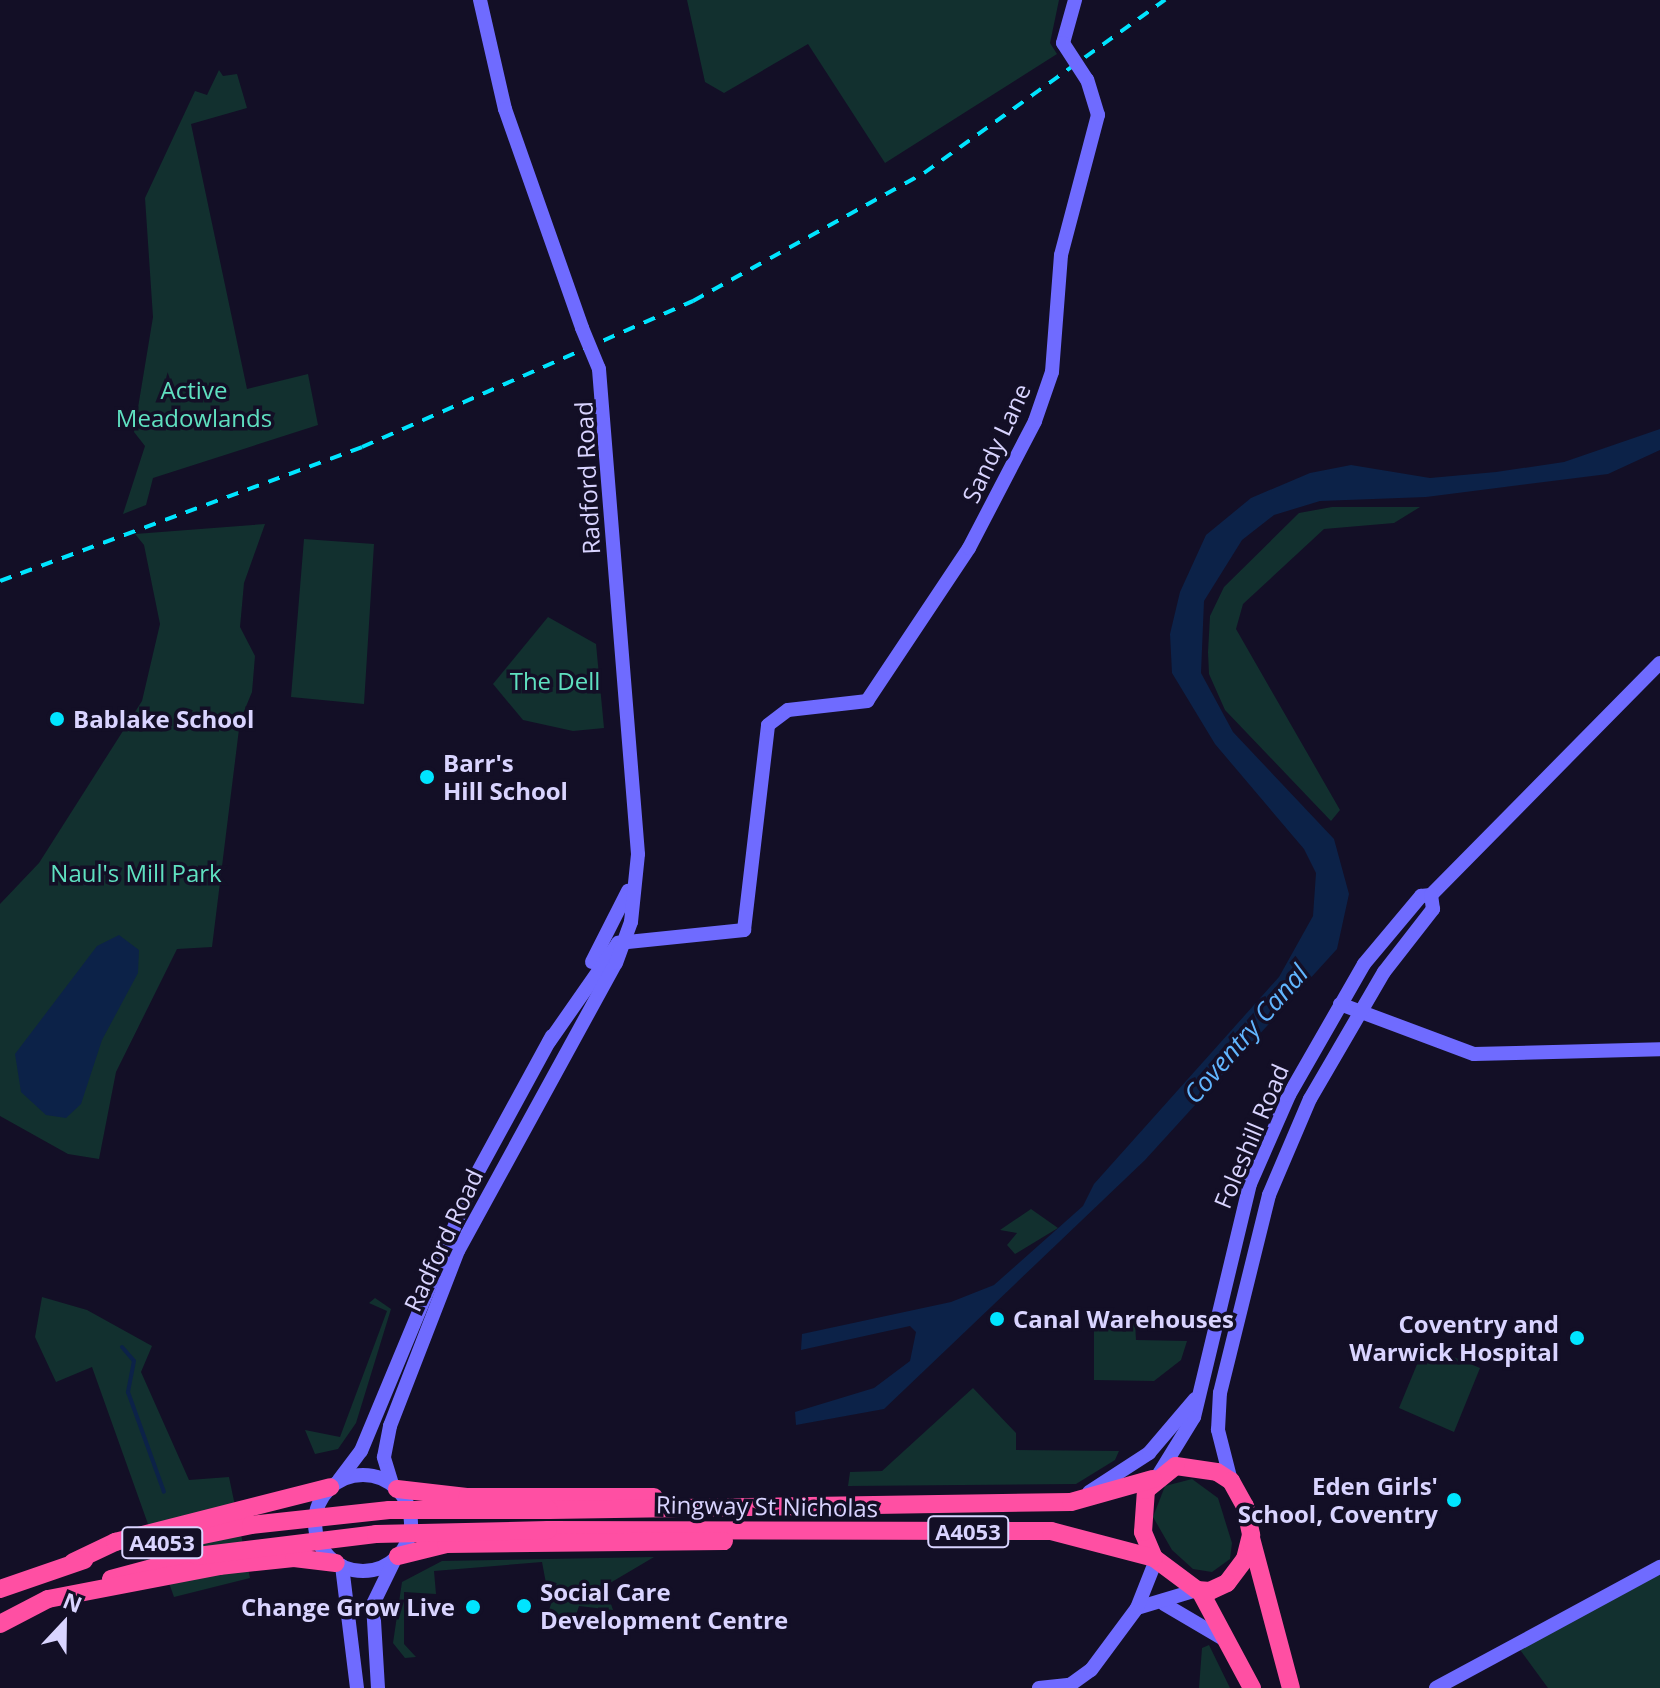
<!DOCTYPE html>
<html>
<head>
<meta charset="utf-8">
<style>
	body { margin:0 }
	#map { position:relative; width:1660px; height:1688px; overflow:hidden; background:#130f26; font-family:"Open Sans",sans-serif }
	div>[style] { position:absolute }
	.green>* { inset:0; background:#12302f }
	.water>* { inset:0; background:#0c2248 }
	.stream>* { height:4px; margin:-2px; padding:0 2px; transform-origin:2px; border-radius:2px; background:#0c2248 }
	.secondary>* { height:14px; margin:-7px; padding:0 7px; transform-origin:7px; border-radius:7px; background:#6f6bff }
	.secondary>.ring { margin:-7px; padding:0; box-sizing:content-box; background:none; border:14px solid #6f6bff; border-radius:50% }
	.highway>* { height:18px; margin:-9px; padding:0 9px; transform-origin:9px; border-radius:9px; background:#ff4fa3 }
	.rail>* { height:4px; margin-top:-2px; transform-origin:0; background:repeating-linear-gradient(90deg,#00e5ff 0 12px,transparent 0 22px) }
	.secondary-bridge>* { height:14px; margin:-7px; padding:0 7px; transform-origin:7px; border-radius:7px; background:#6f6bff }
	.highway-bridge>* { height:18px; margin:-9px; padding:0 9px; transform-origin:9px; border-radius:9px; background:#ff4fa3 }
	.dots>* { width:22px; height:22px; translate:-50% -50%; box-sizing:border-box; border:4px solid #130f26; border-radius:50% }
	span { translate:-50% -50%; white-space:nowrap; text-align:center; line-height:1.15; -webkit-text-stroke:7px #130f26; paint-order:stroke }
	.shield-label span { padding:2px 6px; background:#130f26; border:2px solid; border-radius:6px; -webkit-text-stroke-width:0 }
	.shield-label { font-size:22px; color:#d9d4ff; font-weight:700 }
	.park-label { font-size:24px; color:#5fe0c0 }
	.street-label { font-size:24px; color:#d9d4ff }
	.poi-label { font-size:24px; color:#d9d4ff; font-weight:700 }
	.left { translate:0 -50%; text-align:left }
	.right { translate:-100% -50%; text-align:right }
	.water-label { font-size:26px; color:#62b6ff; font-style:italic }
	.north { position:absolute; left:24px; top:1584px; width:80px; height:80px; -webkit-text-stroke:6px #130f26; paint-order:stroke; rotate:22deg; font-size:22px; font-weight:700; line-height:32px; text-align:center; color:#d9d4ff }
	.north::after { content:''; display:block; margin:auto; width:28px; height:36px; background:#d9d4ff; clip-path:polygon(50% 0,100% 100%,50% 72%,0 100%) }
</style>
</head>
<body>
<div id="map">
	<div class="green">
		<div style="clip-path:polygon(687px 0,1059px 0,1050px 43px,1057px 54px,885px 163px,808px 44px,724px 93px,705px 82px)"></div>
		<div style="clip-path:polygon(219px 70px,223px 76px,237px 74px,247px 108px,191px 124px,247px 389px,308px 374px,318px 425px,153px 478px,146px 505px,123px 514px,145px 446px,134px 432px,153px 317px,145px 198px,195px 91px,207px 95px)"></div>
		<div style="clip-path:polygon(1332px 507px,1420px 507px,1394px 523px,1324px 529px,1243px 604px,1236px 629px,1340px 810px,1331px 821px,1225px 710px,1209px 674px,1208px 652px,1210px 616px,1224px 587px,1299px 513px)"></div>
		<div style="clip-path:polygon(265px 524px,244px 583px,240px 627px,255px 656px,252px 692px,240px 721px,212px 947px,177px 949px,116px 1072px,99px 1159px,68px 1154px,0 1116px,0 904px,39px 863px,142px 701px,160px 624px,144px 545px,135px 534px)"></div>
		<div style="clip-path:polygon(304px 539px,374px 544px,364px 704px,291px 697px)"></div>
		<div style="clip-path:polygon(548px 617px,596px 644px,604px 728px,573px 731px,523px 720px,493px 684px)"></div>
		<div style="clip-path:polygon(1031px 1209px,1058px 1228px,1015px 1254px,1007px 1245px,1017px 1233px,1000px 1230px)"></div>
		<div style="clip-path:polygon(42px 1297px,87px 1310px,152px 1346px,141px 1372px,189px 1480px,229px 1477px,250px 1578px,174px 1597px,92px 1367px,56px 1382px,35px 1337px)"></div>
		<div style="clip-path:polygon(375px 1298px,391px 1309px,356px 1423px,338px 1449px,315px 1454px,305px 1430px,340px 1437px,387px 1311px,369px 1303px)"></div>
		<div style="clip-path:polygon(1094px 1322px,1135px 1322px,1136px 1340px,1187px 1341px,1181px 1360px,1154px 1381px,1094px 1380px)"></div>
		<div style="clip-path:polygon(1425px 1345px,1480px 1368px,1454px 1432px,1399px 1408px)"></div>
		<div style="clip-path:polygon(973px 1388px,1016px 1433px,1016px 1450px,1119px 1451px,1115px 1460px,1076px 1484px,848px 1486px,850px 1472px,882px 1471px)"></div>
		<div style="clip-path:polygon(1192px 1479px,1218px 1498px,1232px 1543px,1230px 1559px,1212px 1572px,1193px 1569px,1172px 1550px,1153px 1517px,1165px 1486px)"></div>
		<div style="clip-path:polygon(654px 1557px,605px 1586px,613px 1610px,579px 1606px,574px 1621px,548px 1613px,552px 1601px,576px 1595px,574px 1589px,548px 1594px,542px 1562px,434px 1571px,436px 1594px,404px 1592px,404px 1644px,416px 1657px,405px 1658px,393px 1643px,402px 1582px,442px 1561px)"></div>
		<div style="clip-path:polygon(1660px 1573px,1660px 1688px,1548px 1688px,1518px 1647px)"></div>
		<div style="clip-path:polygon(1209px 1645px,1230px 1688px,1199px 1688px,1202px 1648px)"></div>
	</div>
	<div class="water">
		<div style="clip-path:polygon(1660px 429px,1660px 450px,1608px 474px,1426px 497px,1320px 501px,1274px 515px,1242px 540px,1204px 601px,1201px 673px,1233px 732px,1334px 839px,1349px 894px,1337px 949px,1145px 1160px,884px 1409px,796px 1425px,795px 1412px,874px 1388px,910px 1361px,916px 1332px,910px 1326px,801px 1350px,802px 1334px,951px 1302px,994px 1285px,1083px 1206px,1094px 1184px,1279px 977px,1313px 916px,1316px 873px,1304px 849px,1215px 744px,1172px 673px,1170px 634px,1180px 592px,1206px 535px,1251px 498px,1310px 473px,1351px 465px,1430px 478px,1496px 472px,1564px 462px)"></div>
		<div style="clip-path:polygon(119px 935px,139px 950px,138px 973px,102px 1040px,81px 1104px,66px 1118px,46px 1115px,21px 1092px,15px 1054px,97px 946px)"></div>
	</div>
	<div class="stream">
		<div style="left:122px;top:1347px;width:18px;rotate:49deg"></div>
		<div style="left:134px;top:1361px;width:32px;rotate:101deg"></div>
		<div style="left:128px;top:1392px;width:106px;rotate:70.2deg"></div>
	</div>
	<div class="secondary">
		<div style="left:480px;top:0;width:112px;rotate:77.1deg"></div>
		<div style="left:505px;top:109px;width:232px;rotate:70.6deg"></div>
		<div style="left:1063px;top:43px;width:45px;rotate:-74.4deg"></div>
		<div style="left:592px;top:962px;width:80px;rotate:-63.1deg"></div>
		<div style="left:1340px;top:1004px;width:143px;rotate:20.5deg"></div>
		<div style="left:1474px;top:1054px;width:186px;rotate:-1.5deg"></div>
		<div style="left:549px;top:1042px;width:121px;rotate:-55.1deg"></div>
		<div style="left:618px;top:943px;width:127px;rotate:-5.9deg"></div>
		<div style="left:744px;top:930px;width:206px;rotate:-83.3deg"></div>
		<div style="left:768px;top:725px;width:25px;rotate:-37deg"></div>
		<div style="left:788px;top:710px;width:80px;rotate:-6.5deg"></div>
		<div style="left:867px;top:701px;width:184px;rotate:-56.3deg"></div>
		<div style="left:969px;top:548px;width:143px;rotate:-62.5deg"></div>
		<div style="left:1035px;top:421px;width:52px;rotate:-70.9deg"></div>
		<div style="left:1052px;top:372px;width:117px;rotate:-85.6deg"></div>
		<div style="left:1061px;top:255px;width:145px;rotate:-75.2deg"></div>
		<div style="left:1098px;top:115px;width:37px;rotate:-107deg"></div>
		<div style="left:1159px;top:1474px;width:67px;rotate:-58.4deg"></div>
		<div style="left:1194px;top:1417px;width:240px;rotate:-76.5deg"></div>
		<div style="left:1250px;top:1184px;width:97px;rotate:-66.3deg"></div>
		<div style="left:1289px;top:1095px;width:151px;rotate:-60.2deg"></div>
		<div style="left:1364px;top:964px;width:89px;rotate:-50deg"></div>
		<div style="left:1421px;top:896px;width:10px;rotate:-6deg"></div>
		<div style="left:1431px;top:895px;width:326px;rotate:-45.4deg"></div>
		<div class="ring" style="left:315px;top:1475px;width:82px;height:82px"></div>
		<div style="left:339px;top:1480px;width:36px;rotate:-53deg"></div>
		<div style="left:361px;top:1451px;width:295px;rotate:-67.4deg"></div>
		<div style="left:474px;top:1179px;width:163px;rotate:-61.4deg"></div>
		<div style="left:1231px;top:1481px;width:53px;rotate:-104.3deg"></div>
		<div style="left:1218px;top:1430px;width:37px;rotate:-87deg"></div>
		<div style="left:1220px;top:1393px;width:204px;rotate:-76.1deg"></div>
		<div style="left:1269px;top:1195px;width:104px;rotate:-66.9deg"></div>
		<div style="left:1310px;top:1099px;width:147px;rotate:-59.8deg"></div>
		<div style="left:1384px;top:972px;width:80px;rotate:-52.1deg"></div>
		<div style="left:1433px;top:909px;width:14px;rotate:-98deg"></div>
		<div style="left:392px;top:1484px;width:28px;rotate:-107deg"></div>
		<div style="left:384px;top:1457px;width:32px;rotate:-79deg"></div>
		<div style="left:390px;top:1426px;width:188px;rotate:-68.8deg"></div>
		<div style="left:458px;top:1251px;width:328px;rotate:-61.3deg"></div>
		<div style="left:616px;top:963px;width:44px;rotate:-69.9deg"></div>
		<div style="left:631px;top:922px;width:68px;rotate:-84.1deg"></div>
		<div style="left:638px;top:854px;width:487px;rotate:-94.6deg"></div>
		<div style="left:1089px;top:1492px;width:72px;rotate:-33deg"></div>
		<div style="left:1149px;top:1453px;width:71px;rotate:-49.6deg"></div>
		<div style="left:342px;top:1566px;width:123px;rotate:83deg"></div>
		<div style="left:1164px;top:1604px;width:71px;rotate:30.5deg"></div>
		<div style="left:1137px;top:1608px;width:63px;rotate:-16.7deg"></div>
		<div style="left:378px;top:1688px;width:84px;rotate:-93.4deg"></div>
		<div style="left:373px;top:1604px;width:48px;rotate:-64deg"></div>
		<div style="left:1039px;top:1688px;width:31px;rotate:-6deg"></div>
		<div style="left:1070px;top:1685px;width:26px;rotate:-36deg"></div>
		<div style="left:1091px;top:1670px;width:77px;rotate:-53.4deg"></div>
		<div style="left:1137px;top:1608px;width:52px;rotate:-68.4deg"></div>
		<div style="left:1436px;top:1688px;width:255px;rotate:-28.4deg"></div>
	</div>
	<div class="highway">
		<div style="left:1176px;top:1466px;width:41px;rotate:8.3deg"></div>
		<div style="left:1217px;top:1472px;width:17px;rotate:33deg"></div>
		<div style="left:1231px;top:1481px;width:29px;rotate:61deg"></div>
		<div style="left:1245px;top:1506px;width:30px;rotate:78deg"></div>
		<div style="left:1251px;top:1535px;width:25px;rotate:104deg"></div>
		<div style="left:1245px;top:1559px;width:30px;rotate:127deg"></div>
		<div style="left:1227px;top:1583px;width:19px;rotate:155deg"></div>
		<div style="left:1210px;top:1591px;width:13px;rotate:-176deg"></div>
		<div style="left:1197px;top:1590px;width:54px;rotate:-143.3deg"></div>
		<div style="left:1154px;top:1558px;width:28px;rotate:-113deg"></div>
		<div style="left:1143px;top:1532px;width:42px;rotate:-85.9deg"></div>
		<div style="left:1146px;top:1490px;width:38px;rotate:-39deg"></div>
		<div style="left:397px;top:1489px;width:70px;rotate:6.5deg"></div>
		<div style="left:467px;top:1497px;width:187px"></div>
		<div style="left:549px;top:1510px;width:522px;rotate:-0.88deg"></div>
		<div style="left:1071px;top:1502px;width:85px;rotate:-15.7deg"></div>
		<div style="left:548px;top:1530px;width:503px;rotate:0.11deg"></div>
		<div style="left:1051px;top:1531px;width:106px;rotate:14.7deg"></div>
		<div style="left:1251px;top:1538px;width:155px;rotate:75.1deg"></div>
		<div style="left:140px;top:1548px;width:113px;rotate:-11.7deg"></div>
		<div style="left:398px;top:1556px;width:49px;rotate:-14deg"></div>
		<div style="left:446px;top:1544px;width:278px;rotate:-0.6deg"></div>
		<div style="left:73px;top:1562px;width:47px;rotate:-25.5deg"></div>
		<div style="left:115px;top:1542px;width:222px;rotate:-14.3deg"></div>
		<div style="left:111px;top:1579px;width:89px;rotate:-15deg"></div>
		<div style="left:0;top:1589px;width:89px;rotate:-19deg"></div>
		<div style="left:1200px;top:1591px;width:110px;rotate:61.8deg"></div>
		<div style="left:0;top:1624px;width:54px;rotate:-27.5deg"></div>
		<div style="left:48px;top:1599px;width:174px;rotate:-10.9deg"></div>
		<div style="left:219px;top:1566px;width:75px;rotate:-6.1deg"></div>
		<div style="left:294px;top:1558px;width:42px;rotate:6.8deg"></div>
	</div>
	<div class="rail">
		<div style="left:0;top:581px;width:386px;rotate:-20.3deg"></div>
		<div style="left:362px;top:447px;width:362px;rotate:-23.8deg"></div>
		<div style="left:693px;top:301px;width:264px;rotate:-29deg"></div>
		<div style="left:924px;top:173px;width:297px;rotate:-35.7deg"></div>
	</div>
	<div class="secondary-bridge">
		<div style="left:1063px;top:43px;width:44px;rotate:57deg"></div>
		<div style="left:582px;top:328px;width:44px;rotate:67.5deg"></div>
	</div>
	<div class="highway-bridge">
		<div style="left:251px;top:1525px;width:139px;rotate:-6.2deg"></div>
		<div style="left:389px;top:1510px;width:160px"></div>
		<div style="left:197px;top:1556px;width:180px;rotate:-7deg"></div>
		<div style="left:376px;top:1534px;width:172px;rotate:-1.3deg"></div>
	</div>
	<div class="dots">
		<div style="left:57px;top:719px;background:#00e5ff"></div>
		<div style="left:427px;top:777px;background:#00e5ff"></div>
		<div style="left:997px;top:1319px;background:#00e5ff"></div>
		<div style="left:1577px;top:1338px;background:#00e5ff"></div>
		<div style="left:1454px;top:1500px;background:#00e5ff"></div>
		<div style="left:524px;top:1606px;background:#00e5ff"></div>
		<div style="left:473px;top:1607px;background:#00e5ff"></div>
	</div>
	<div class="shield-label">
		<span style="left:968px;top:1532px">A4053</span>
		<span style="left:162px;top:1543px">A4053</span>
	</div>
	<div class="park-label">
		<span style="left:194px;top:404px">Active<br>Meadowlands</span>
		<span style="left:555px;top:681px">The Dell</span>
		<span style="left:136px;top:873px">Naul's Mill Park</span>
	</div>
	<div class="street-label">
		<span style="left:996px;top:443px;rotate:-65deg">Sandy Lane</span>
		<span style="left:587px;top:478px;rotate:-93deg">Radford Road</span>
		<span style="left:1251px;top:1136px;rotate:-67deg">Foleshill Road</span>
		<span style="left:443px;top:1240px;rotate:-65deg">Radford Road</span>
		<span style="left:767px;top:1506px;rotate:1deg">Ringway St Nicholas</span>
	</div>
	<div class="poi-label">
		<span class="left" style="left:73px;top:719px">Bablake School</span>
		<span class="left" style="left:443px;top:777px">Barr's<br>Hill School</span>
		<span class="left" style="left:1013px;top:1319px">Canal Warehouses</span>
		<span class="right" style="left:1559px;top:1338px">Coventry and<br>Warwick Hospital</span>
		<span class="right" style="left:1438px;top:1500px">Eden Girls'<br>School, Coventry</span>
		<span class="left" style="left:540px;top:1606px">Social Care<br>Development Centre</span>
		<span class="right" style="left:455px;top:1607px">Change Grow Live</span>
	</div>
	<div class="water-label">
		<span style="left:1246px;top:1034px;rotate:-49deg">Coventry Canal</span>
	</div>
	<div class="north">N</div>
</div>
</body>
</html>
